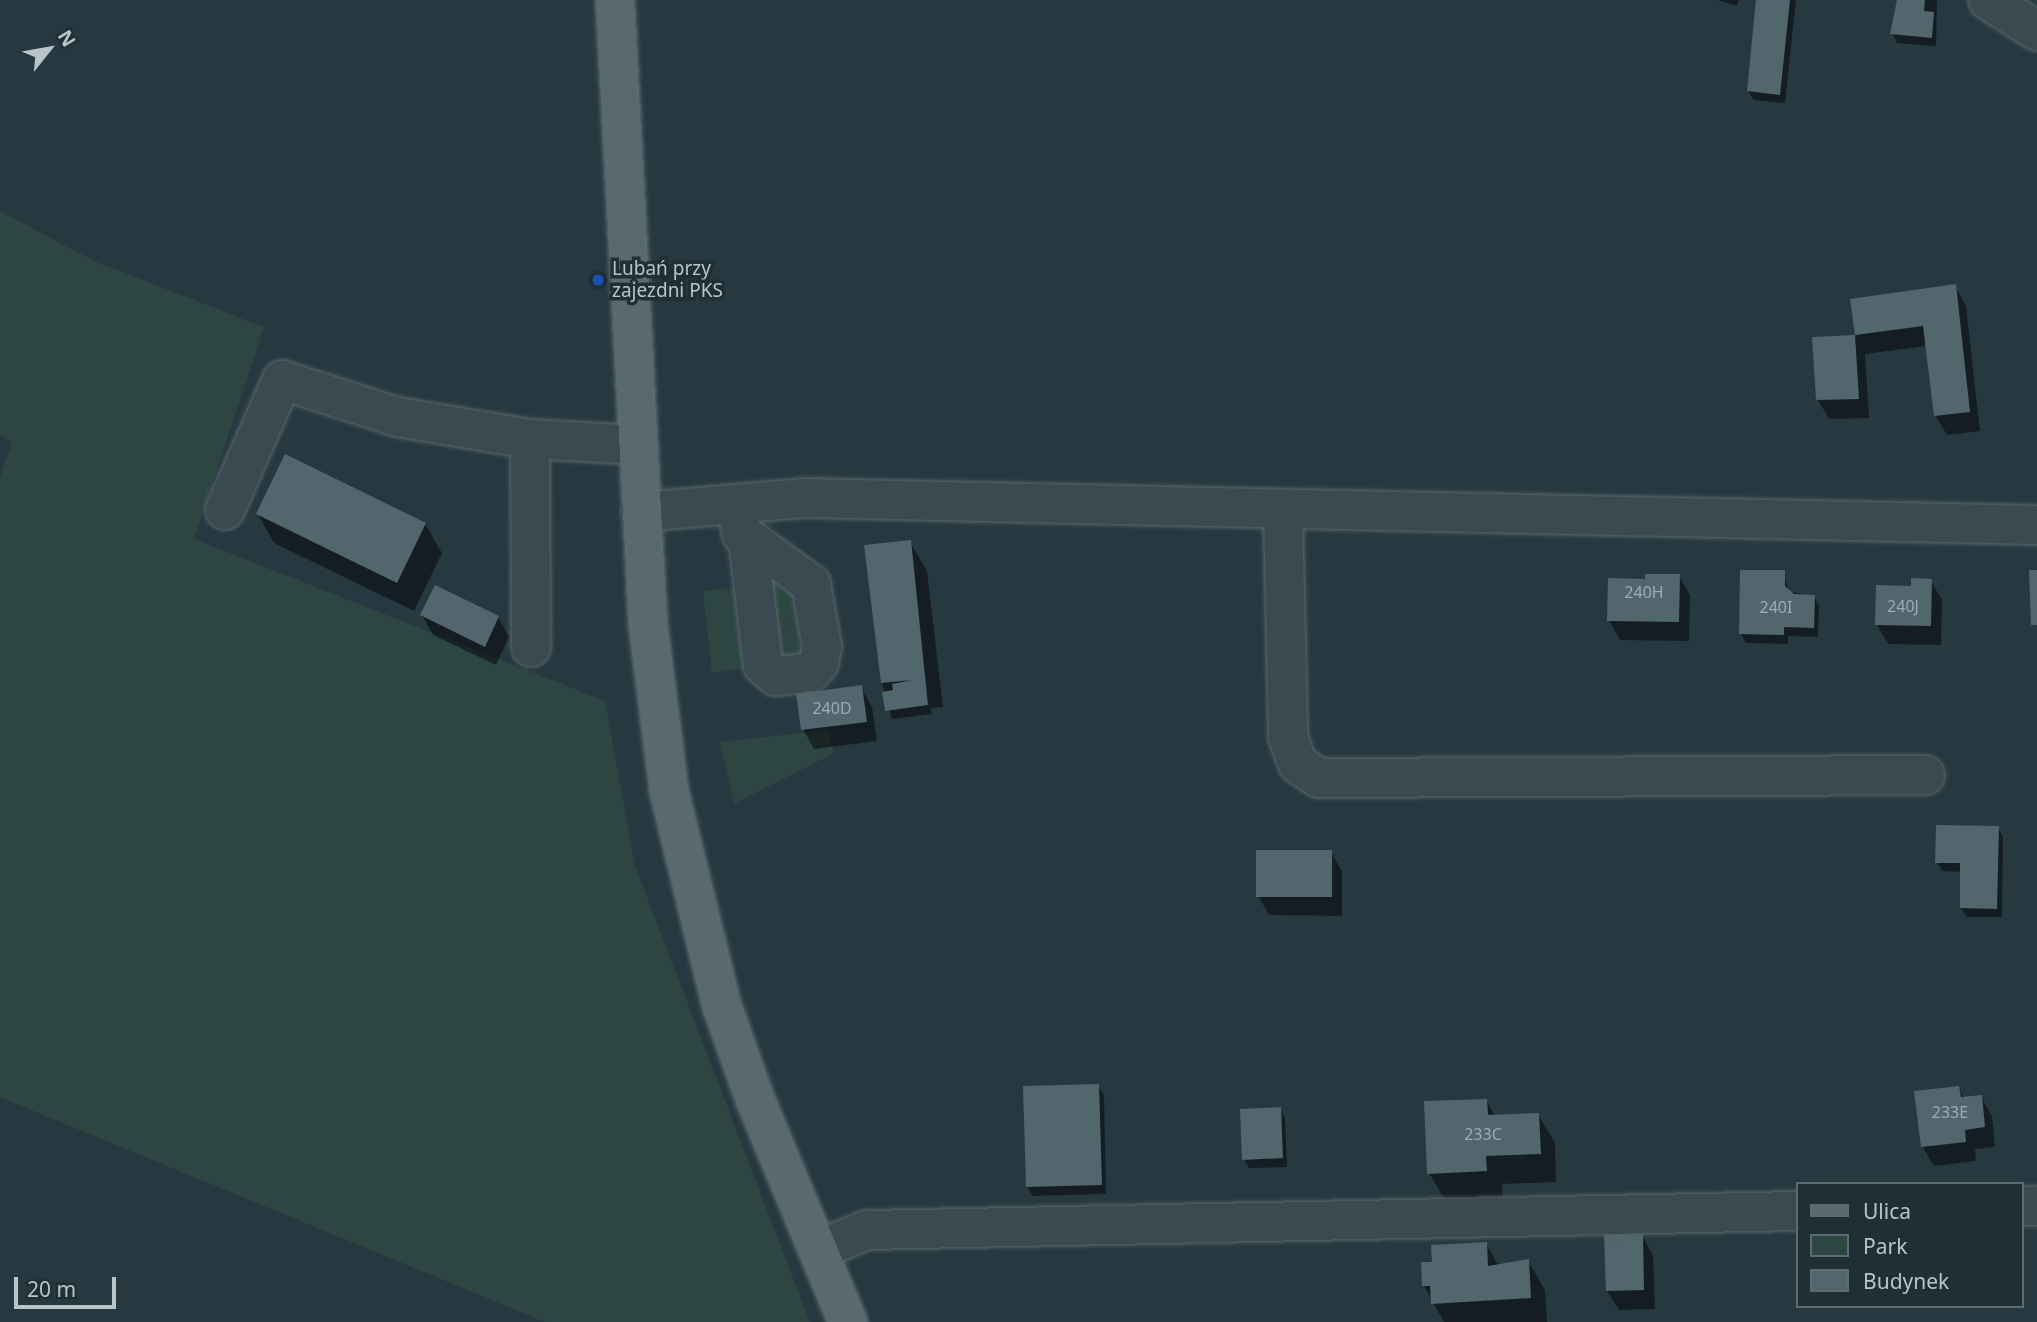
<!DOCTYPE html>
<html>
<head>
<meta charset="utf-8">
<style>
	body { margin:0 }
	#map { position:relative; width:2037px; height:1322px; overflow:hidden; background:#273940; font-family:"Noto Sans",sans-serif }
	div>[style] { position:absolute }
	.green>* { inset:0; background:#2d4641 }
	.shadow>* { inset:0; background:#0007 }
	.building>* { inset:0; background:#52666d }
	.roads { filter:drop-shadow(0 0 2px #59676d) drop-shadow(0 0 2px #59676d) }
	.minor>* { height:38px; margin:-19px; padding:0 19px; transform-origin:19px; border-radius:19px; background:#3b4950 }
	.major>* { height:38px; margin:-19px; padding:0 19px; transform-origin:19px; border-radius:19px; background:#596970 }
	.dots>* { width:19px; height:19px; translate:-50% -50%; box-sizing:border-box; border:4px solid #202f36; border-radius:50% }
	span { translate:-50% -50%; white-space:nowrap; text-align:center; line-height:1.15; -webkit-text-stroke:7px #202f36; paint-order:stroke }
	.number-label { font-size:16px; color:#9eacb3 }
	.number-label span { -webkit-text-stroke-width:0 }
	.poi-label { font-size:19px; color:#b8c4ca }
	.left { translate:0 -50%; text-align:left }
	.legend { position:absolute; left:1796px; top:1182px; width:228px; height:126px; box-sizing:border-box; background:#202f36; border:2px solid #5d6b71; margin:0; padding:9px 12px; list-style:none; font-size:21px; color:#b8c4ca }
	.legend li { display:flex; align-items:center; gap:14px; height:35px }
	.legend b { width:35px; border:2px solid #5d6b71 }
	.north { position:absolute; left:14px; top:14px; width:70px; height:70px; -webkit-text-stroke:5px #202f36; paint-order:stroke; rotate:59deg; font-size:19px; font-weight:700; line-height:28px; text-align:center; color:#b8c4ca }
	.north::after { content:''; display:block; margin:auto; width:24px; height:32px; background:#b8c4ca; clip-path:polygon(50% 0,100% 100%,50% 72%,0 100%) }
	.scale { position:absolute; left:14px; top:1277px; width:102px; height:32px; box-sizing:border-box; border:4px solid #b8c4ca; border-top:0; padding-left:9px; font-size:21px; line-height:24px; white-space:nowrap; color:#b8c4ca; -webkit-text-stroke:5px #202f36; paint-order:stroke }
</style>
</head>
<body>
<div id="map">
	<div class="green">
		<div style="clip-path:polygon(0 211px,94px 261px,264px 327px,194px 539px,605px 701px,635px 866px,810px 1322px,545px 1322px,0 1097px,0 477px,12px 443px,0 435px)"></div>
		<div style="clip-path:polygon(771px 575px,793px 592px,803px 662px,776px 659px)"></div>
		<div style="clip-path:polygon(736px 587px,750px 658px,741px 669px,712px 673px,703px 591px)"></div>
		<div style="clip-path:polygon(828px 730px,834px 753px,734px 804px,720px 742px)"></div>
	</div>
	<div class="shadow">
		<div style="clip-path:polygon(1717px 0,1739px 0,1737px 6px)"></div>
		<div style="clip-path:polygon(1758px 0,1796px 0,1785px 103px,1754px 100px,1748px 91px)"></div>
		<div style="clip-path:polygon(1898px 0,1937px 0,1936px 46px,1897px 43px,1892px 33px)"></div>
		<div style="clip-path:polygon(1955px 286px,1966px 306px,1980px 431px,1947px 435px,1936px 416px,1927px 346px,1865px 354px,1869px 418px,1829px 419px,1818px 400px,1814px 339px,1856px 337px,1852px 300px)"></div>
		<div style="clip-path:polygon(258px 514px,425px 524px,442px 553px,414px 611px,274px 543px)"></div>
		<div style="clip-path:polygon(910px 542px,927px 571px,943px 707px,931px 708px,932px 714px,892px 719px,882px 683px)"></div>
		<div style="clip-path:polygon(1784px 572px,1789px 592px,1814px 596px,1819px 606px,1818px 637px,1788px 636px,1788px 644px,1746px 643px,1741px 634px)"></div>
		<div style="clip-path:polygon(1679px 576px,1690px 595px,1689px 641px,1620px 640px,1609px 620px,1647px 581px)"></div>
		<div style="clip-path:polygon(1931px 581px,1942px 600px,1941px 645px,1888px 644px,1877px 625px,1912px 588px)"></div>
		<div style="clip-path:polygon(422px 615px,498px 617px,509px 637px,496px 665px,433px 635px)"></div>
		<div style="clip-path:polygon(861px 687px,872px 707px,877px 741px,814px 749px,803px 729px)"></div>
		<div style="clip-path:polygon(1998px 828px,2003px 837px,2002px 917px,1967px 917px,1961px 908px,1962px 872px,1942px 871px,1937px 862px)"></div>
		<div style="clip-path:polygon(1331px 852px,1342px 871px,1342px 916px,1269px 915px,1258px 896px)"></div>
		<div style="clip-path:polygon(1098px 1086px,1104px 1095px,1106px 1194px,1033px 1196px,1027px 1187px)"></div>
		<div style="clip-path:polygon(1958px 1088px,1965px 1099px,1981px 1097px,1992px 1116px,1995px 1147px,1975px 1149px,1976px 1161px,1934px 1166px,1922px 1146px)"></div>
		<div style="clip-path:polygon(1486px 1100px,1495px 1116px,1538px 1114px,1555px 1143px,1556px 1182px,1502px 1184px,1503px 1200px,1446px 1202px,1429px 1173px)"></div>
		<div style="clip-path:polygon(1280px 1109px,1285px 1118px,1287px 1167px,1249px 1168px,1244px 1159px)"></div>
		<div style="clip-path:polygon(1642px 1236px,1653px 1255px,1655px 1309px,1619px 1310px,1607px 1291px)"></div>
		<div style="clip-path:polygon(1486px 1244px,1499px 1266px,1528px 1261px,1545px 1290px,1547px 1322px,1444px 1322px,1424px 1286px,1434px 1264px)"></div>
	</div>
	<div class="building">
		<div style="clip-path:polygon(1756px 0,1790px 0,1780px 95px,1747px 91px)"></div>
		<div style="clip-path:polygon(1897px 0,1925px 0,1924px 11px,1934px 12px,1932px 38px,1890px 34px)"></div>
		<div style="clip-path:polygon(1956px 284px,1970px 412px,1934px 416px,1923px 326px,1855px 335px,1859px 399px,1816px 400px,1812px 337px,1855px 335px,1850px 299px)"></div>
		<div style="clip-path:polygon(285px 454px,426px 523px,397px 583px,256px 514px)"></div>
		<div style="clip-path:polygon(911px 540px,928px 705px,885px 711px,882px 692px,893px 690px,892px 684px,913px 680px,881px 683px,864px 545px)"></div>
		<div style="clip-path:polygon(1740px 570px,1785px 570px,1785px 586px,1794px 594px,1815px 595px,1814px 628px,1784px 627px,1784px 635px,1739px 634px)"></div>
		<div style="clip-path:polygon(2029px 570px,2037px 570px,2037px 625px,2031px 625px)"></div>
		<div style="clip-path:polygon(1645px 574px,1680px 574px,1679px 622px,1607px 621px,1608px 578px,1645px 579px)"></div>
		<div style="clip-path:polygon(1911px 578px,1932px 579px,1931px 626px,1875px 625px,1876px 585px,1911px 586px)"></div>
		<div style="clip-path:polygon(435px 585px,499px 616px,485px 647px,420px 615px)"></div>
		<div style="clip-path:polygon(862px 685px,867px 722px,801px 730px,796px 694px)"></div>
		<div style="clip-path:polygon(1936px 825px,1999px 826px,1997px 909px,1960px 908px,1960px 863px,1935px 863px)"></div>
		<div style="clip-path:polygon(1256px 850px,1332px 850px,1332px 897px,1256px 897px)"></div>
		<div style="clip-path:polygon(1099px 1084px,1102px 1185px,1026px 1187px,1023px 1086px)"></div>
		<div style="clip-path:polygon(1959px 1086px,1961px 1097px,1982px 1095px,1985px 1127px,1965px 1130px,1966px 1142px,1921px 1147px,1914px 1091px)"></div>
		<div style="clip-path:polygon(1487px 1099px,1488px 1115px,1539px 1113px,1541px 1154px,1486px 1156px,1487px 1171px,1427px 1174px,1424px 1101px)"></div>
		<div style="clip-path:polygon(1281px 1107px,1283px 1158px,1242px 1160px,1240px 1109px)"></div>
		<div style="clip-path:polygon(1643px 1234px,1644px 1290px,1606px 1291px,1604px 1235px)"></div>
		<div style="clip-path:polygon(1487px 1242px,1488px 1266px,1529px 1259px,1531px 1298px,1431px 1304px,1430px 1286px,1422px 1286px,1421px 1262px,1432px 1262px,1431px 1245px)"></div>
	</div>
	<div class="roads">
		<div class="minor">
			<div style="left:1988px;top:0;width:58px;rotate:32.3deg"></div>
			<div style="left:530px;top:439px;width:208px;rotate:89.7deg"></div>
			<div style="left:736px;top:504px;width:31px;rotate:79deg"></div>
			<div style="left:742px;top:534px;width:85px;rotate:35.9deg"></div>
			<div style="left:811px;top:584px;width:64px;rotate:80.1deg"></div>
			<div style="left:822px;top:647px;width:16px;rotate:101deg"></div>
			<div style="left:819px;top:663px;width:12px;rotate:132deg"></div>
			<div style="left:811px;top:672px;width:35px;rotate:173deg"></div>
			<div style="left:776px;top:676px;width:17px;rotate:-140deg"></div>
			<div style="left:763px;top:665px;width:127px;rotate:-96.8deg"></div>
			<div style="left:225px;top:510px;width:142px;rotate:-66.3deg"></div>
			<div style="left:282px;top:380px;width:121px;rotate:17.8deg"></div>
			<div style="left:397px;top:417px;width:135px;rotate:9.4deg"></div>
			<div style="left:530px;top:439px;width:108px;rotate:3.2deg"></div>
			<div style="left:1283px;top:510px;width:227px;rotate:88.7deg"></div>
			<div style="left:1288px;top:737px;width:29px;rotate:70deg"></div>
			<div style="left:1298px;top:764px;width:25px;rotate:34deg"></div>
			<div style="left:1319px;top:778px;width:606px;rotate:-0.28deg"></div>
			<div style="left:641px;top:512px;width:165px;rotate:-4.9deg"></div>
			<div style="left:805px;top:498px;width:1232px;rotate:1.26deg"></div>
			<div style="left:2021px;top:1206px;width:16px"></div>
			<div style="left:818px;top:1250px;width:53px;rotate:-22.2deg"></div>
			<div style="left:867px;top:1230px;width:930px;rotate:-1.17deg"></div>
		</div>
		<div class="major">
			<div style="left:615px;top:0;width:625px;rotate:86.97deg"></div>
			<div style="left:648px;top:624px;width:168px;rotate:82.8deg"></div>
			<div style="left:669px;top:791px;width:221px;rotate:76.2deg"></div>
			<div style="left:722px;top:1006px;width:99px;rotate:70.5deg"></div>
			<div style="left:755px;top:1099px;width:242px;rotate:67.4deg"></div>
		</div>
	</div>
	<div class="dots">
		<div style="left:598px;top:280px;background:#1a4fb4"></div>
	</div>
	<div class="number-label">
		<span style="left:1644px;top:592px">240H</span>
		<span style="left:1903px;top:606px">240J</span>
		<span style="left:1776px;top:607px">240I</span>
		<span style="left:832px;top:708px">240D</span>
		<span style="left:1950px;top:1112px">233E</span>
		<span style="left:1483px;top:1134px">233C</span>
	</div>
	<div class="poi-label">
		<span class="left" style="left:612px;top:280px">Lubań przy<br>zajezdni PKS</span>
	</div>
	<ul class="legend">
	<li><b style="height:9px;background:#596970"></b>Ulica</li>
	<li><b style="height:19px;background:#2d4641"></b>Park</li>
	<li><b style="height:19px;background:#52666d"></b>Budynek</li>
	</ul>
	<div class="north">N</div>
	<div class="scale">20 m</div>
</div>
</body>
</html>
